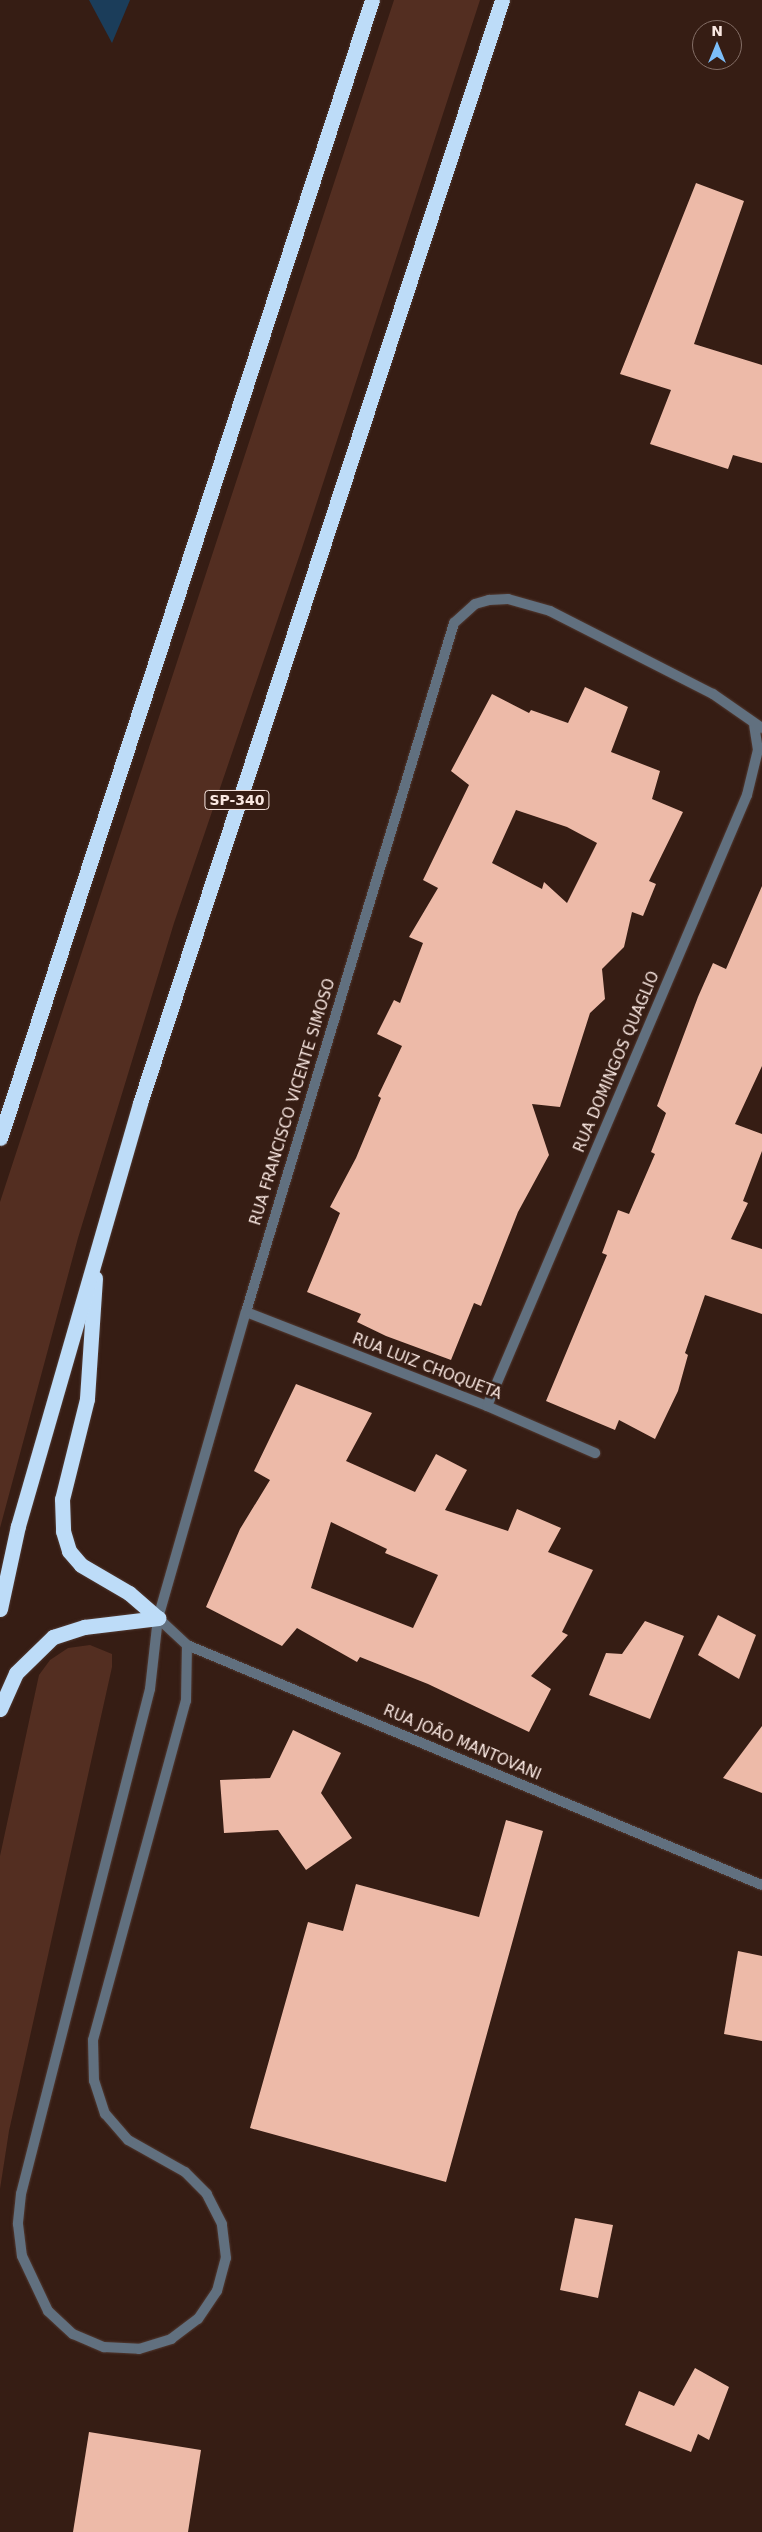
<!DOCTYPE html>
<html>
<head>
<meta charset="utf-8">
<style>
	body { margin:0 }
	#map { position:relative; width:762px; height:2532px; overflow:hidden; background:#361d14; font-family:"DejaVu Sans",sans-serif }
	div>[style] { position:absolute }
	.green>* { inset:0; background:#532e21 }
	.water>* { inset:0; background:#1b3d5a }
	.building>* { inset:0; background:#edbaa8 }
	.roads { filter:drop-shadow(0 0 1px #513931) drop-shadow(0 0 1px #513931) }
	.service>* { height:10px; margin:-5px; padding:0 5px; transform-origin:5px; border-radius:5px; background:#61707f }
	.minor>* { height:10px; margin:-5px; padding:0 5px; transform-origin:5px; border-radius:5px; background:#61707f }
	.motorway>* { height:15px; margin:-7.5px; padding:0 7.5px; transform-origin:7.5px; border-radius:7.5px; background:#bddcf8 }
	span { translate:-50% -50%; white-space:nowrap; text-align:center; line-height:1.15; -webkit-text-stroke:5px #361d14; paint-order:stroke }
	.shield-label span { padding:1px 4px; background:#361d14; border:1px solid; border-radius:4px; -webkit-text-stroke-width:0 }
	.shield-label { font-size:14px; color:#fae8e2; font-weight:700 }
	.street-label { font-size:15px; color:#fae8e2 }
	.north { position:absolute; left:692px; top:20px; width:50px; height:50px; box-sizing:border-box; background:#361d14; border:1px solid #846e66; border-radius:50%; rotate:0deg; font-size:14px; font-weight:700; line-height:20px; text-align:center; color:#fae8e2 }
	.north::after { content:''; display:block; margin:auto; width:18px; height:22px; background:#7cbef9; clip-path:polygon(50% 0,100% 100%,50% 72%,0 100%) }
</style>
</head>
<body>
<div id="map">
	<div class="green">
		<div style="clip-path:polygon(394px 0,480px 0,302px 548px,174px 923px,78px 1238px,0 1528px,0 1202px)"></div>
		<div style="clip-path:polygon(90px 1645px,112px 1654px,112px 1667px,9px 2131px,0 2189px,0 1856px,39px 1675px,50px 1660px,68px 1648px)"></div>
	</div>
	<div class="water">
		<div style="clip-path:polygon(89px 0,130px 0,112px 43px)"></div>
	</div>
	<div class="building">
		<div style="clip-path:polygon(696px 183px,744px 201px,694px 344px,762px 365px,762px 463px,733px 455px,728px 469px,650px 444px,671px 390px,620px 374px)"></div>
		<div style="clip-path:polygon(evenodd,585px 687px,628px 707px,611px 752px,660px 771px,652px 799px,683px 812px,649px 881px,656px 884px,643px 916px,632px 912px,624px 947px,602px 969px,605px 999px,590px 1013px,560px 1107px,532px 1104px,549px 1155px,518px 1212px,481px 1306px,474px 1303px,451px 1360px,386px 1336px,357px 1322px,361px 1314px,307px 1292px,340px 1213px,330px 1207px,356px 1158px,381px 1098px,378px 1096px,402px 1046px,377px 1034px,394px 1000px,400px 1003px,423px 943px,409px 937px,438px 888px,423px 880px,469px 785px,451px 771px,492px 694px,529px 713px,531px 710px,568px 723px,585px 687px,516px 810px,567px 827px,597px 843px,567px 903px,544px 882px,542px 889px,492px 863px,516px 810px)"></div>
		<div style="clip-path:polygon(762px 886px,762px 1066px,735px 1124px,762px 1134px,762px 1151px,743px 1201px,748px 1203px,731px 1239px,762px 1249px,762px 1314px,705px 1295px,685px 1353px,688px 1355px,678px 1391px,655px 1439px,619px 1420px,615px 1430px,546px 1401px,607px 1255px,602px 1253px,618px 1210px,629px 1214px,655px 1154px,651px 1152px,666px 1113px,657px 1106px,698px 997px,713px 963px,726px 969px)"></div>
		<div style="clip-path:polygon(evenodd,296px 1384px,372px 1413px,346px 1461px,415px 1492px,436px 1454px,467px 1470px,445px 1510px,508px 1531px,517px 1509px,561px 1528px,548px 1552px,593px 1570px,562px 1632px,568px 1635px,531px 1676px,551px 1689px,529px 1732px,428px 1684px,360px 1657px,357px 1662px,297px 1628px,282px 1646px,206px 1607px,240px 1529px,270px 1480px,254px 1471px,296px 1384px,331px 1522px,387px 1549px,385px 1553px,438px 1575px,413px 1628px,311px 1588px,331px 1522px)"></div>
		<div style="clip-path:polygon(718px 1615px,756px 1635px,739px 1679px,698px 1655px)"></div>
		<div style="clip-path:polygon(645px 1621px,684px 1636px,650px 1719px,589px 1695px,606px 1653px,622px 1654px)"></div>
		<div style="clip-path:polygon(762px 1726px,762px 1793px,723px 1778px)"></div>
		<div style="clip-path:polygon(293px 1730px,341px 1753px,321px 1793px,352px 1838px,306px 1870px,278px 1830px,224px 1833px,220px 1780px,270px 1778px)"></div>
		<div style="clip-path:polygon(506px 1820px,543px 1831px,446px 2182px,250px 2128px,308px 1922px,343px 1931px,356px 1884px,479px 1917px)"></div>
		<div style="clip-path:polygon(738px 1951px,762px 1956px,762px 2041px,724px 2034px)"></div>
		<div style="clip-path:polygon(575px 2218px,613px 2225px,598px 2298px,560px 2290px)"></div>
		<div style="clip-path:polygon(695px 2368px,729px 2387px,709px 2440px,698px 2434px,691px 2452px,625px 2425px,639px 2391px,674px 2406px)"></div>
		<div style="clip-path:polygon(89px 2432px,201px 2450px,188px 2532px,73px 2532px)"></div>
	</div>
	<div class="roads">
		<div class="service">
			<div style="left:150px;top:1689px;width:521px;rotate:104.33deg"></div>
			<div style="left:21px;top:2194px;width:30px;rotate:96deg"></div>
			<div style="left:18px;top:2224px;width:32px;rotate:83deg"></div>
			<div style="left:22px;top:2256px;width:61px;rotate:64.7deg"></div>
			<div style="left:48px;top:2311px;width:34px;rotate:43deg"></div>
			<div style="left:73px;top:2334px;width:34px;rotate:23deg"></div>
			<div style="left:104px;top:2347px;width:35px;rotate:3deg"></div>
			<div style="left:139px;top:2349px;width:34px;rotate:-17deg"></div>
			<div style="left:171px;top:2339px;width:34px;rotate:-37deg"></div>
			<div style="left:198px;top:2319px;width:34px;rotate:-56deg"></div>
			<div style="left:217px;top:2291px;width:34px;rotate:-75deg"></div>
			<div style="left:226px;top:2258px;width:34px;rotate:-97deg"></div>
			<div style="left:222px;top:2224px;width:34px;rotate:-117deg"></div>
			<div style="left:207px;top:2194px;width:31px;rotate:-135deg"></div>
			<div style="left:185px;top:2172px;width:65px;rotate:-150.7deg"></div>
			<div style="left:128px;top:2140px;width:35px;rotate:-131deg"></div>
			<div style="left:105px;top:2114px;width:35px;rotate:-108deg"></div>
			<div style="left:94px;top:2081px;width:41px;rotate:-91.4deg"></div>
			<div style="left:93px;top:2040px;width:352px;rotate:-74.7deg"></div>
		</div>
		<div class="minor">
			<div style="left:246px;top:1312px;width:259px;rotate:21.3deg"></div>
			<div style="left:487px;top:1406px;width:118px;rotate:23.5deg"></div>
			<div style="left:487px;top:1406px;width:664px;rotate:-66.95deg"></div>
			<div style="left:747px;top:795px;width:46px;rotate:-76.3deg"></div>
			<div style="left:758px;top:750px;width:24px;rotate:-99deg"></div>
			<div style="left:158px;top:1618px;width:40px;rotate:43deg"></div>
			<div style="left:187px;top:1645px;width:623px;rotate:22.66deg"></div>
			<div style="left:150px;top:1689px;width:71px;rotate:-83.6deg"></div>
			<div style="left:158px;top:1618px;width:318px;rotate:-74deg"></div>
			<div style="left:246px;top:1312px;width:720px;rotate:-73.2deg"></div>
			<div style="left:454px;top:623px;width:28px;rotate:-42deg"></div>
			<div style="left:475px;top:604px;width:15px;rotate:-16deg"></div>
			<div style="left:489px;top:600px;width:19px;rotate:-3deg"></div>
			<div style="left:508px;top:599px;width:44px;rotate:15.9deg"></div>
			<div style="left:550px;top:611px;width:183px;rotate:27deg"></div>
			<div style="left:713px;top:694px;width:60px;rotate:34.8deg"></div>
			<div style="left:186px;top:1701px;width:56px;rotate:-89deg"></div>
		</div>
		<div class="motorway">
			<div style="left:0;top:1138px;width:1197px;rotate:-71.9deg"></div>
			<div style="left:95px;top:1278px;width:121px;rotate:93.8deg"></div>
			<div style="left:87px;top:1399px;width:103px;rotate:104deg"></div>
			<div style="left:62px;top:1499px;width:32px;rotate:88deg"></div>
			<div style="left:63px;top:1531px;width:21px;rotate:73deg"></div>
			<div style="left:69px;top:1551px;width:18px;rotate:49deg"></div>
			<div style="left:81px;top:1565px;width:56px;rotate:30.3deg"></div>
			<div style="left:129px;top:1593px;width:38px;rotate:41deg"></div>
			<div style="left:0;top:1609px;width:85px;rotate:-77.8deg"></div>
			<div style="left:18px;top:1526px;width:440px;rotate:-73.9deg"></div>
			<div style="left:140px;top:1103px;width:1161px;rotate:-71.83deg"></div>
			<div style="left:0;top:1709px;width:39px;rotate:-66deg"></div>
			<div style="left:16px;top:1673px;width:52px;rotate:-44.2deg"></div>
			<div style="left:53px;top:1637px;width:33px;rotate:-18deg"></div>
			<div style="left:84px;top:1627px;width:75px;rotate:-6.9deg"></div>
		</div>
	</div>
	<div class="shield-label">
		<span style="left:237px;top:800px">SP-340</span>
	</div>
	<div class="street-label">
		<span style="left:617px;top:1062px;rotate:-67deg">RUA DOMINGOS QUAGLIO</span>
		<span style="left:293px;top:1102px;rotate:-73deg">RUA FRANCISCO VICENTE SIMOSO</span>
		<span style="left:427px;top:1367px;rotate:21deg">RUA LUIZ CHOQUETA</span>
		<span style="left:462px;top:1743px;rotate:23deg">RUA JOÃO MANTOVANI</span>
	</div>
	<div class="north">N</div>
</div>
</body>
</html>
